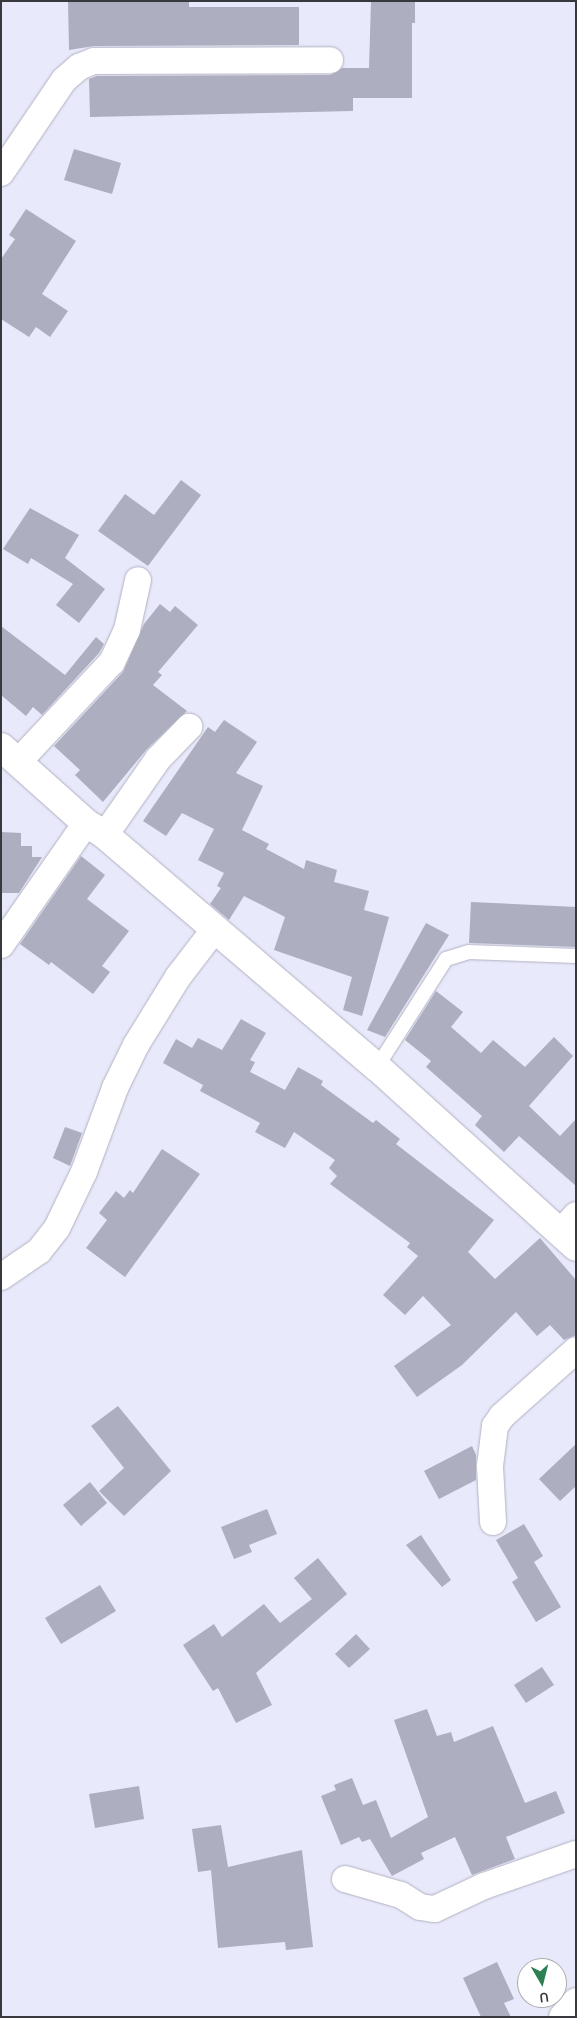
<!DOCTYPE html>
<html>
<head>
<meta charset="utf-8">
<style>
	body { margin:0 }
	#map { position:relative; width:577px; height:2018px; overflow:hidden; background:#e8e9fa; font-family:Karla,sans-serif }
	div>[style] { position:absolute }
	.building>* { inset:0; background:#adaebf }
	.roads { filter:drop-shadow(0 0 1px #b1b1c2) drop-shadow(0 0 1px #b1b1c2) }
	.service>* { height:14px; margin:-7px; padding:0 7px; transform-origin:7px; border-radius:7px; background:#fff }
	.minor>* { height:26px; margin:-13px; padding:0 13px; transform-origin:13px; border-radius:13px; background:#fff }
	.tertiary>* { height:28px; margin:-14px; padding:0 14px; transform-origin:14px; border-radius:14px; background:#fff }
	span { translate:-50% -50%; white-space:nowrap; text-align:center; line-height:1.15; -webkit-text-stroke:4px #fff; paint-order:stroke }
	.frame { position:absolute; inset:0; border:2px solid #38383f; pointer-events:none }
	.north { position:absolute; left:517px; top:1958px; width:50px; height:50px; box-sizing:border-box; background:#fff; border:1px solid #afafb2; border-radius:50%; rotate:172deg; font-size:14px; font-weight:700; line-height:20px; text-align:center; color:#38383f }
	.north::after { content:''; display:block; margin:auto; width:18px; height:22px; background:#2e7f51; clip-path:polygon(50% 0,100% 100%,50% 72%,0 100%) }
</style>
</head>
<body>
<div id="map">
	<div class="building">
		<div style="clip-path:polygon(68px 1px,189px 1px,189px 7px,299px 7px,299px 45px,94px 46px,69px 50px)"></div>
		<div style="clip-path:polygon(371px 1px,415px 1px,415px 23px,412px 23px,412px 98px,353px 98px,353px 111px,90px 117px,89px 79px,97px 76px,330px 75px,342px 68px,369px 68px)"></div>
		<div style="clip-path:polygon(74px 149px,121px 163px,112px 194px,64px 180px)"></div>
		<div style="clip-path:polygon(26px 209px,76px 241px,42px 294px,68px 311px,50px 337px,36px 327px,29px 337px,1px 319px,1px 259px,15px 239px,9px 235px)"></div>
		<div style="clip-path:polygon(181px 480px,201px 495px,148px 566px,98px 531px,125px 494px,154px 515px)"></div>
		<div style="clip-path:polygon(30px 508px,79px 535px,65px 558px,105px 589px,79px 623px,56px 605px,73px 584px,31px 558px,28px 564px,3px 549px)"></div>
		<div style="clip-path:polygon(160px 604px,170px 612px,175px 606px,198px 625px,158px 672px,162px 675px,153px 685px,187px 711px,147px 749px,103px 802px,75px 775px,80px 770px,54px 746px,123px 672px,144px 624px)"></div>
		<div style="clip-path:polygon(1px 626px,65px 675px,96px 637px,104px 644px,99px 653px,42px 715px,33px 707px,26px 716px,1px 695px)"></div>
		<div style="clip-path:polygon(224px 720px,257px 742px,236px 773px,263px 786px,242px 830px,269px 844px,266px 849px,304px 869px,306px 860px,337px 870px,334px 882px,369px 891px,364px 910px,389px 917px,362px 1016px,343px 1010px,352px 977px,274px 950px,285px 917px,244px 896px,229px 920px,210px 904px,221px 888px,217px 886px,224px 873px,198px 860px,214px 829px,182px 813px,166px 836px,143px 821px,208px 727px,215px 732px)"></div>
		<div style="clip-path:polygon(1px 832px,21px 833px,21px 846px,32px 846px,32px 857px,42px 857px,19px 893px,1px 893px)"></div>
		<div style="clip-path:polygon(81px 856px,105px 875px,87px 899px,129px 931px,102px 966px,110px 972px,93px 994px,51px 962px,49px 965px,20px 944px)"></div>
		<div style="clip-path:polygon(471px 902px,576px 907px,576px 947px,469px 943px)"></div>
		<div style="clip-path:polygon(426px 923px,449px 935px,385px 1037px,367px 1030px)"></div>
		<div style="clip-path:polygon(436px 991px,463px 1012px,451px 1027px,481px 1053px,493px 1040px,525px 1067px,554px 1037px,573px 1056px,529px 1106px,560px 1136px,576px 1119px,576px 1186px,519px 1136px,504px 1152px,475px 1125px,482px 1116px,426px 1067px,431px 1061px,405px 1040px)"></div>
		<div style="clip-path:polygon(241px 1019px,266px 1033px,250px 1060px,255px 1062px,250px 1072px,285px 1090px,298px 1067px,323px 1081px,321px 1085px,373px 1123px,376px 1120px,400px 1139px,396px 1144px,494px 1220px,468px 1252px,495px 1279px,540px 1238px,576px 1280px,576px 1335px,564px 1340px,550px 1325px,537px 1336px,516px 1312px,462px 1365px,417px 1397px,394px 1366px,451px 1325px,423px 1296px,405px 1315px,383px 1295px,418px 1256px,407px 1247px,410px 1243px,330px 1184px,337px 1176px,329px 1168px,335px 1160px,294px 1132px,285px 1148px,255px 1132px,260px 1123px,200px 1091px,203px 1085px,163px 1063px,176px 1039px,192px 1048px,198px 1038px,222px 1050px)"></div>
		<div style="clip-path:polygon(65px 1127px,82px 1133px,70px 1166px,53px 1158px)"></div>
		<div style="clip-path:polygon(162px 1149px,200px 1174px,125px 1277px,86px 1248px,107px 1220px,99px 1213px,116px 1191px,124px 1198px,130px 1190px,133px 1193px)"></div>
		<div style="clip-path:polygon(118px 1406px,171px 1471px,124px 1516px,99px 1491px,124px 1468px,91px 1426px)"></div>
		<div style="clip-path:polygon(576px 1444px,576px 1486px,560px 1501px,539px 1479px)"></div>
		<div style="clip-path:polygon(472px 1446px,476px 1455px,476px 1480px,439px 1499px,424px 1471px)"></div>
		<div style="clip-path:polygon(90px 1482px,107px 1503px,81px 1526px,63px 1505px)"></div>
		<div style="clip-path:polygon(267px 1509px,277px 1534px,249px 1545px,252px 1552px,234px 1559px,221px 1527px)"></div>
		<div style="clip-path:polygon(524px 1524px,543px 1556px,534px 1562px,561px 1607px,536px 1622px,512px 1582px,518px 1578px,496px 1540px)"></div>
		<div style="clip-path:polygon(421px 1535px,451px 1580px,442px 1587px,406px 1545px)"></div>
		<div style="clip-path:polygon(318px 1558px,347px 1594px,256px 1673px,272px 1705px,236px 1723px,218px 1688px,213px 1691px,183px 1645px,214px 1624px,222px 1637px,264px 1604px,280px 1623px,312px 1599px,294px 1578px)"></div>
		<div style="clip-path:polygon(100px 1585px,116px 1611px,61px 1644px,45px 1618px)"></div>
		<div style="clip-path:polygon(356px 1634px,370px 1649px,349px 1668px,335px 1654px)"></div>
		<div style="clip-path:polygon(542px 1667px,554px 1685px,526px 1703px,514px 1685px)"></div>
		<div style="clip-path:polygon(427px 1709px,437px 1736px,451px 1732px,454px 1742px,493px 1726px,525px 1803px,556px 1791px,565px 1813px,506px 1837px,515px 1859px,472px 1875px,455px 1837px,421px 1853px,424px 1859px,392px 1876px,370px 1839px,362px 1842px,359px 1837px,341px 1845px,321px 1796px,336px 1790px,334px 1785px,352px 1778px,363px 1805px,376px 1800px,391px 1838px,428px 1817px,394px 1720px)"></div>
		<div style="clip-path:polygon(139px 1786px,144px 1819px,95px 1828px,89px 1794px)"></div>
		<div style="clip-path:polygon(221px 1825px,228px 1867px,302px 1850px,313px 1947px,286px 1950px,285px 1942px,218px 1948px,211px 1870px,226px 1868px,198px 1872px,192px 1829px)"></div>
		<div style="clip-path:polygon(497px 1962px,514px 1999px,504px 2003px,511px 2017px,481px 2017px,463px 1978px)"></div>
	</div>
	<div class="roads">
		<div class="service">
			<div style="left:377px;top:1067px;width:128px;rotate:-57.4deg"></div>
			<div style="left:446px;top:959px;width:24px;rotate:-17deg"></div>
			<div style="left:469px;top:952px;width:107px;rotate:2.1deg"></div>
		</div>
		<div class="minor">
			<div style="left:1px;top:173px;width:112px;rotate:-55.9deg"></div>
			<div style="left:64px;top:80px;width:20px;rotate:-41deg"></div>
			<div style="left:79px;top:67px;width:16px;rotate:-22deg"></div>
			<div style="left:94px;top:61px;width:236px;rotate:-0.2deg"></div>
			<div style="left:18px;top:762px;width:137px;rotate:-46.8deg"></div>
			<div style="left:112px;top:662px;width:35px;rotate:-65deg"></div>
			<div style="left:127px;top:630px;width:51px;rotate:-77.6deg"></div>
			<div style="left:105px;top:835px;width:93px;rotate:-55.1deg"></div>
			<div style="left:158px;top:759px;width:45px;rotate:-45.9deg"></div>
			<div style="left:1px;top:945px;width:149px;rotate:-55.1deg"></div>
			<div style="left:560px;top:1233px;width:24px;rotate:-48deg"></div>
			<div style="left:1px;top:1277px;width:46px;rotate:-34.4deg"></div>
			<div style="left:39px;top:1251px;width:29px;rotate:-52deg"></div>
			<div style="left:57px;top:1228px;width:62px;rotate:-64.3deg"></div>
			<div style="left:84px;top:1172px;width:90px;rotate:-69.7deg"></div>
			<div style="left:115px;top:1088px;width:48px;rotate:-64deg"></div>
			<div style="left:136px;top:1045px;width:80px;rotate:-58.3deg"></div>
			<div style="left:178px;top:977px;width:59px;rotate:-52.5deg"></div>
			<div style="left:493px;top:1522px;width:56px;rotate:-93.1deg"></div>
			<div style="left:490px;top:1466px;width:40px;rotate:-82.9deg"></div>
			<div style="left:495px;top:1426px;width:12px;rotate:-55deg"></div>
			<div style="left:502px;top:1416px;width:99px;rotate:-41.7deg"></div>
			<div style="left:345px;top:1879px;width:58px;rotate:15.9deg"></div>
			<div style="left:401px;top:1895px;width:22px;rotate:32deg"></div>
			<div style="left:420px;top:1907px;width:15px;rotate:8deg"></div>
			<div style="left:435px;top:1909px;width:54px;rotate:-25.1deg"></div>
			<div style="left:484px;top:1886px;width:97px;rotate:-19.2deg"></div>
			<div style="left:562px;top:2017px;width:21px;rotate:-49deg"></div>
		</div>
		<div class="tertiary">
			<div style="left:1px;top:747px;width:114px;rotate:41.8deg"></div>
			<div style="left:86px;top:823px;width:22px;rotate:32deg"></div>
			<div style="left:105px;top:835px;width:358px;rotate:40.5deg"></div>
			<div style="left:377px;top:1067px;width:268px;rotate:42.1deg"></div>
		</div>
	</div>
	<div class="frame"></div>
	<div class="north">U</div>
</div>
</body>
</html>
